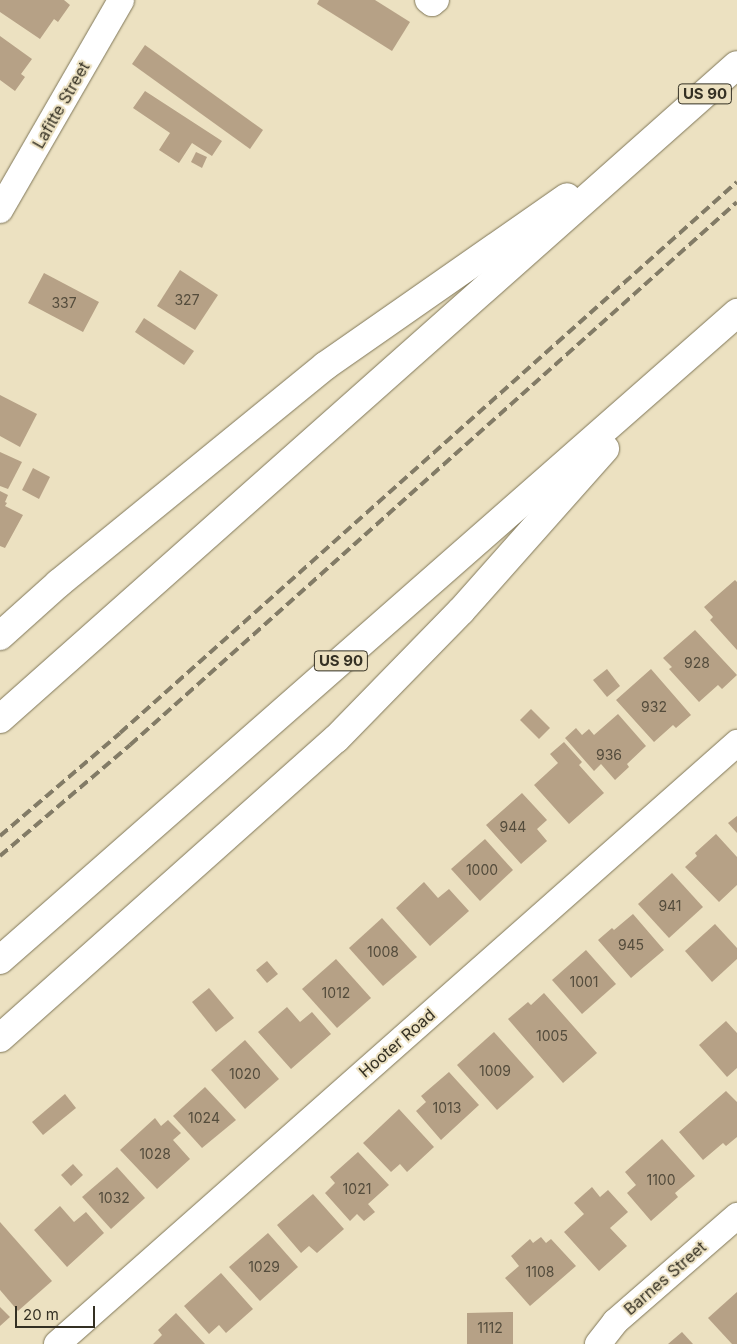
<!DOCTYPE html>
<html>
<head>
<meta charset="utf-8">
<style>
	body { margin:0 }
	#map { position:relative; width:737px; height:1344px; overflow:hidden; background:#ece1c1; font-family:Inter,sans-serif }
	div>[style] { position:absolute }
	.building>* { inset:0; background:#b6a186 }
	.roads { filter:drop-shadow(0 0 1px #7f7658) drop-shadow(0 0 1px #7f7658) }
	.minor>* { height:26px; margin:-13px; padding:0 13px; transform-origin:13px; border-radius:13px; background:#fff }
	.trunk>* { height:28px; margin:-14px; padding:0 14px; transform-origin:14px; border-radius:14px; background:#fff }
	.rail>* { height:4px; margin-top:-2px; transform-origin:0; background:repeating-linear-gradient(90deg,#827b66 0 10px,transparent 0 15px) }
	span { translate:-50% -50%; white-space:nowrap; text-align:center; line-height:1.15; -webkit-text-stroke:4px #ece1c1; paint-order:stroke }
	.number-label { font-size:14px; color:#544c3c }
	.number-label span { -webkit-text-stroke-width:0 }
	.shield-label span { padding:1px 4px; background:#ece1c1; border:1px solid; border-radius:4px; -webkit-text-stroke-width:0 }
	.shield-label { font-size:15px; color:#343023; font-weight:700 }
	.street-label { font-size:16px; color:#343023 }
	.scale { position:absolute; left:15px; top:1306px; width:80px; height:22px; box-sizing:border-box; border:2px solid #343023; border-top:0; padding-left:6px; font-size:15px; line-height:18px; white-space:nowrap; color:#343023; -webkit-text-stroke:4px #ece1c1; paint-order:stroke }
</style>
</head>
<body>
<div id="map">
	<div class="building">
		<div style="clip-path:polygon(0 0,64px 0,70px 5px,58px 22px,54px 19px,40px 39px,0 12px)"></div>
		<div style="clip-path:polygon(319px 0,375px 0,410px 22px,392px 51px,317px 4px)"></div>
		<div style="clip-path:polygon(0 36px,32px 59px,21px 74px,25px 77px,15px 91px,0 80px)"></div>
		<div style="clip-path:polygon(145px 45px,263px 130px,250px 149px,132px 64px)"></div>
		<div style="clip-path:polygon(145px 91px,222px 141px,212px 156px,192px 143px,179px 163px,159px 150px,170px 133px,133px 108px)"></div>
		<div style="clip-path:polygon(196px 152px,207px 157px,202px 168px,191px 162px)"></div>
		<div style="clip-path:polygon(180px 270px,218px 295px,195px 330px,157px 306px)"></div>
		<div style="clip-path:polygon(44px 273px,99px 302px,83px 332px,28px 303px)"></div>
		<div style="clip-path:polygon(144px 318px,194px 351px,184px 365px,135px 332px)"></div>
		<div style="clip-path:polygon(0 395px,37px 414px,20px 447px,0 436px)"></div>
		<div style="clip-path:polygon(0 452px,22px 462px,8px 489px,0 486px)"></div>
		<div style="clip-path:polygon(33px 468px,50px 477px,39px 499px,22px 490px)"></div>
		<div style="clip-path:polygon(0 491px,8px 495px,5px 502px,7px 503px,5px 506px,23px 515px,5px 548px,0 546px)"></div>
		<div style="clip-path:polygon(735px 580px,737px 582px,737px 650px,710px 620px,713px 617px,704px 607px)"></div>
		<div style="clip-path:polygon(695px 630px,737px 675px,722px 689px,718px 685px,699px 702px,669px 669px,672px 667px,663px 658px)"></div>
		<div style="clip-path:polygon(607px 669px,620px 686px,607px 697px,593px 680px)"></div>
		<div style="clip-path:polygon(651px 669px,691px 715px,676px 728px,673px 725px,654px 742px,616px 700px)"></div>
		<div style="clip-path:polygon(531px 709px,550px 728px,539px 739px,520px 720px)"></div>
		<div style="clip-path:polygon(618px 714px,646px 746px,627px 764px,629px 767px,615px 780px,601px 764px,594px 771px,565px 738px,576px 728px,582px 735px,589px 729px,594px 735px)"></div>
		<div style="clip-path:polygon(564px 742px,582px 762px,579px 765px,604px 793px,569px 824px,534px 785px,558px 763px,550px 754px)"></div>
		<div style="clip-path:polygon(522px 793px,547px 820px,537px 829px,547px 841px,521px 864px,486px 825px)"></div>
		<div style="clip-path:polygon(737px 816px,737px 833px,728px 823px)"></div>
		<div style="clip-path:polygon(716px 834px,737px 857px,737px 885px,719px 902px,685px 867px,697px 856px,695px 853px)"></div>
		<div style="clip-path:polygon(485px 839px,513px 870px,480px 901px,451px 869px)"></div>
		<div style="clip-path:polygon(672px 873px,703px 907px,669px 938px,638px 904px)"></div>
		<div style="clip-path:polygon(424px 882px,438px 898px,449px 889px,469px 911px,430px 946px,396px 908px)"></div>
		<div style="clip-path:polygon(633px 914px,664px 950px,631px 978px,598px 940px,612px 928px,614px 930px)"></div>
		<div style="clip-path:polygon(382px 918px,417px 957px,383px 986px,349px 948px)"></div>
		<div style="clip-path:polygon(715px 924px,737px 948px,737px 959px,712px 982px,685px 951px)"></div>
		<div style="clip-path:polygon(586px 950px,616px 984px,582px 1014px,552px 980px)"></div>
		<div style="clip-path:polygon(336px 959px,371px 998px,337px 1028px,302px 989px)"></div>
		<div style="clip-path:polygon(267px 961px,278px 974px,267px 983px,256px 970px)"></div>
		<div style="clip-path:polygon(209px 988px,234px 1018px,216px 1032px,192px 1002px)"></div>
		<div style="clip-path:polygon(544px 993px,597px 1053px,563px 1083px,508px 1019px,528px 1002px,531px 1005px)"></div>
		<div style="clip-path:polygon(287px 1007px,300px 1022px,312px 1012px,331px 1034px,291px 1069px,258px 1032px)"></div>
		<div style="clip-path:polygon(726px 1021px,737px 1033px,737px 1068px,727px 1077px,699px 1045px)"></div>
		<div style="clip-path:polygon(494px 1032px,534px 1077px,497px 1110px,457px 1065px)"></div>
		<div style="clip-path:polygon(245px 1040px,279px 1079px,245px 1109px,211px 1070px)"></div>
		<div style="clip-path:polygon(449px 1072px,479px 1105px,441px 1140px,416px 1111px,426px 1102px,421px 1096px)"></div>
		<div style="clip-path:polygon(205px 1087px,236px 1120px,202px 1148px,173px 1116px)"></div>
		<div style="clip-path:polygon(726px 1091px,737px 1102px,737px 1137px,726px 1146px,723px 1143px,703px 1160px,679px 1132px)"></div>
		<div style="clip-path:polygon(65px 1094px,76px 1108px,43px 1135px,32px 1122px)"></div>
		<div style="clip-path:polygon(399px 1109px,434px 1147px,407px 1172px,400px 1164px,391px 1172px,363px 1143px)"></div>
		<div style="clip-path:polygon(155px 1118px,161px 1126px,168px 1120px,181px 1133px,173px 1140px,190px 1159px,157px 1189px,120px 1150px)"></div>
		<div style="clip-path:polygon(662px 1139px,695px 1176px,675px 1193px,678px 1197px,651px 1221px,627px 1193px,636px 1185px,625px 1172px)"></div>
		<div style="clip-path:polygon(358px 1152px,389px 1185px,368px 1204px,375px 1212px,364px 1221px,357px 1214px,350px 1221px,325px 1193px,335px 1183px,330px 1177px)"></div>
		<div style="clip-path:polygon(73px 1164px,83px 1175px,71px 1186px,61px 1175px)"></div>
		<div style="clip-path:polygon(117px 1167px,145px 1198px,111px 1229px,82px 1197px)"></div>
		<div style="clip-path:polygon(592px 1187px,600px 1197px,608px 1190px,628px 1212px,610px 1228px,627px 1246px,599px 1271px,564px 1232px,584px 1214px,574px 1203px)"></div>
		<div style="clip-path:polygon(313px 1194px,344px 1229px,317px 1253px,309px 1246px,301px 1253px,277px 1225px)"></div>
		<div style="clip-path:polygon(60px 1206px,74px 1222px,86px 1212px,104px 1233px,67px 1267px,34px 1230px)"></div>
		<div style="clip-path:polygon(0 1222px,52px 1281px,18px 1311px,0 1290px)"></div>
		<div style="clip-path:polygon(268px 1233px,298px 1267px,260px 1301px,229px 1267px)"></div>
		<div style="clip-path:polygon(541px 1237px,546px 1243px,551px 1239px,576px 1266px,530px 1306px,505px 1278px,519px 1266px,511px 1256px,530px 1239px,533px 1243px)"></div>
		<div style="clip-path:polygon(221px 1273px,253px 1309px,226px 1333px,219px 1325px,209px 1334px,184px 1306px)"></div>
		<div style="clip-path:polygon(737px 1292px,737px 1344px,732px 1344px,708px 1318px)"></div>
		<div style="clip-path:polygon(0 1307px,10px 1317px,0 1326px)"></div>
		<div style="clip-path:polygon(513px 1312px,513px 1344px,467px 1344px,467px 1313px)"></div>
		<div style="clip-path:polygon(176px 1313px,205px 1344px,153px 1344px,162px 1335px,158px 1330px)"></div>
		<div style="clip-path:polygon(682px 1332px,693px 1344px,668px 1344px)"></div>
	</div>
	<div class="roads">
		<div class="minor">
			<div style="left:428px;top:0;width:5px;rotate:37deg"></div>
			<div style="left:432px;top:3px;width:5px;rotate:-37deg"></div>
			<div style="left:0;top:210px;width:242px;rotate:-60deg"></div>
			<div style="left:57px;top:1344px;width:908px;rotate:-41.47deg"></div>
			<div style="left:598px;top:1344px;width:28px;rotate:-52deg"></div>
			<div style="left:615px;top:1322px;width:162px;rotate:-41deg"></div>
		</div>
		<div class="trunk">
			<div style="left:0;top:636px;width:79px;rotate:-41.9deg"></div>
			<div style="left:59px;top:583px;width:343px;rotate:-39.2deg"></div>
			<div style="left:325px;top:366px;width:295px;rotate:-34.9deg"></div>
			<div style="left:0;top:719px;width:985px;rotate:-41.59deg"></div>
			<div style="left:0;top:960px;width:981px;rotate:-41.28deg"></div>
			<div style="left:0;top:1038px;width:450px;rotate:-41.7deg"></div>
			<div style="left:336px;top:739px;width:179px;rotate:-45.7deg"></div>
			<div style="left:461px;top:611px;width:217px;rotate:-48.4deg"></div>
		</div>
	</div>
	<div class="rail">
		<div style="left:0;top:836px;width:158px;rotate:-40.6deg"></div>
		<div style="left:120px;top:733px;width:827px;rotate:-41.77deg"></div>
		<div style="left:0;top:856px;width:171px;rotate:-40.5deg"></div>
		<div style="left:130px;top:745px;width:814px;rotate:-41.81deg"></div>
	</div>
	<div class="number-label">
		<span style="left:187px;top:300px">327</span>
		<span style="left:64px;top:303px">337</span>
		<span style="left:697px;top:663px">928</span>
		<span style="left:654px;top:707px">932</span>
		<span style="left:609px;top:755px">936</span>
		<span style="left:513px;top:827px">944</span>
		<span style="left:482px;top:870px">1000</span>
		<span style="left:670px;top:906px">941</span>
		<span style="left:631px;top:945px">945</span>
		<span style="left:383px;top:952px">1008</span>
		<span style="left:584px;top:982px">1001</span>
		<span style="left:336px;top:993px">1012</span>
		<span style="left:552px;top:1036px">1005</span>
		<span style="left:495px;top:1071px">1009</span>
		<span style="left:245px;top:1074px">1020</span>
		<span style="left:447px;top:1108px">1013</span>
		<span style="left:204px;top:1118px">1024</span>
		<span style="left:155px;top:1154px">1028</span>
		<span style="left:661px;top:1180px">1100</span>
		<span style="left:357px;top:1189px">1021</span>
		<span style="left:114px;top:1198px">1032</span>
		<span style="left:264px;top:1267px">1029</span>
		<span style="left:540px;top:1272px">1108</span>
		<span style="left:490px;top:1328px">1112</span>
	</div>
	<div class="shield-label">
		<span style="left:705px;top:94px">US 90</span>
		<span style="left:341px;top:661px">US 90</span>
	</div>
	<div class="street-label">
		<span style="left:61px;top:105px;rotate:-60deg">Lafitte Street</span>
		<span style="left:397px;top:1043px;rotate:-41deg">Hooter Road</span>
		<span style="left:665px;top:1278px;rotate:-41deg">Barnes Street</span>
	</div>
	<div class="scale">20 m</div>
</div>
</body>
</html>
